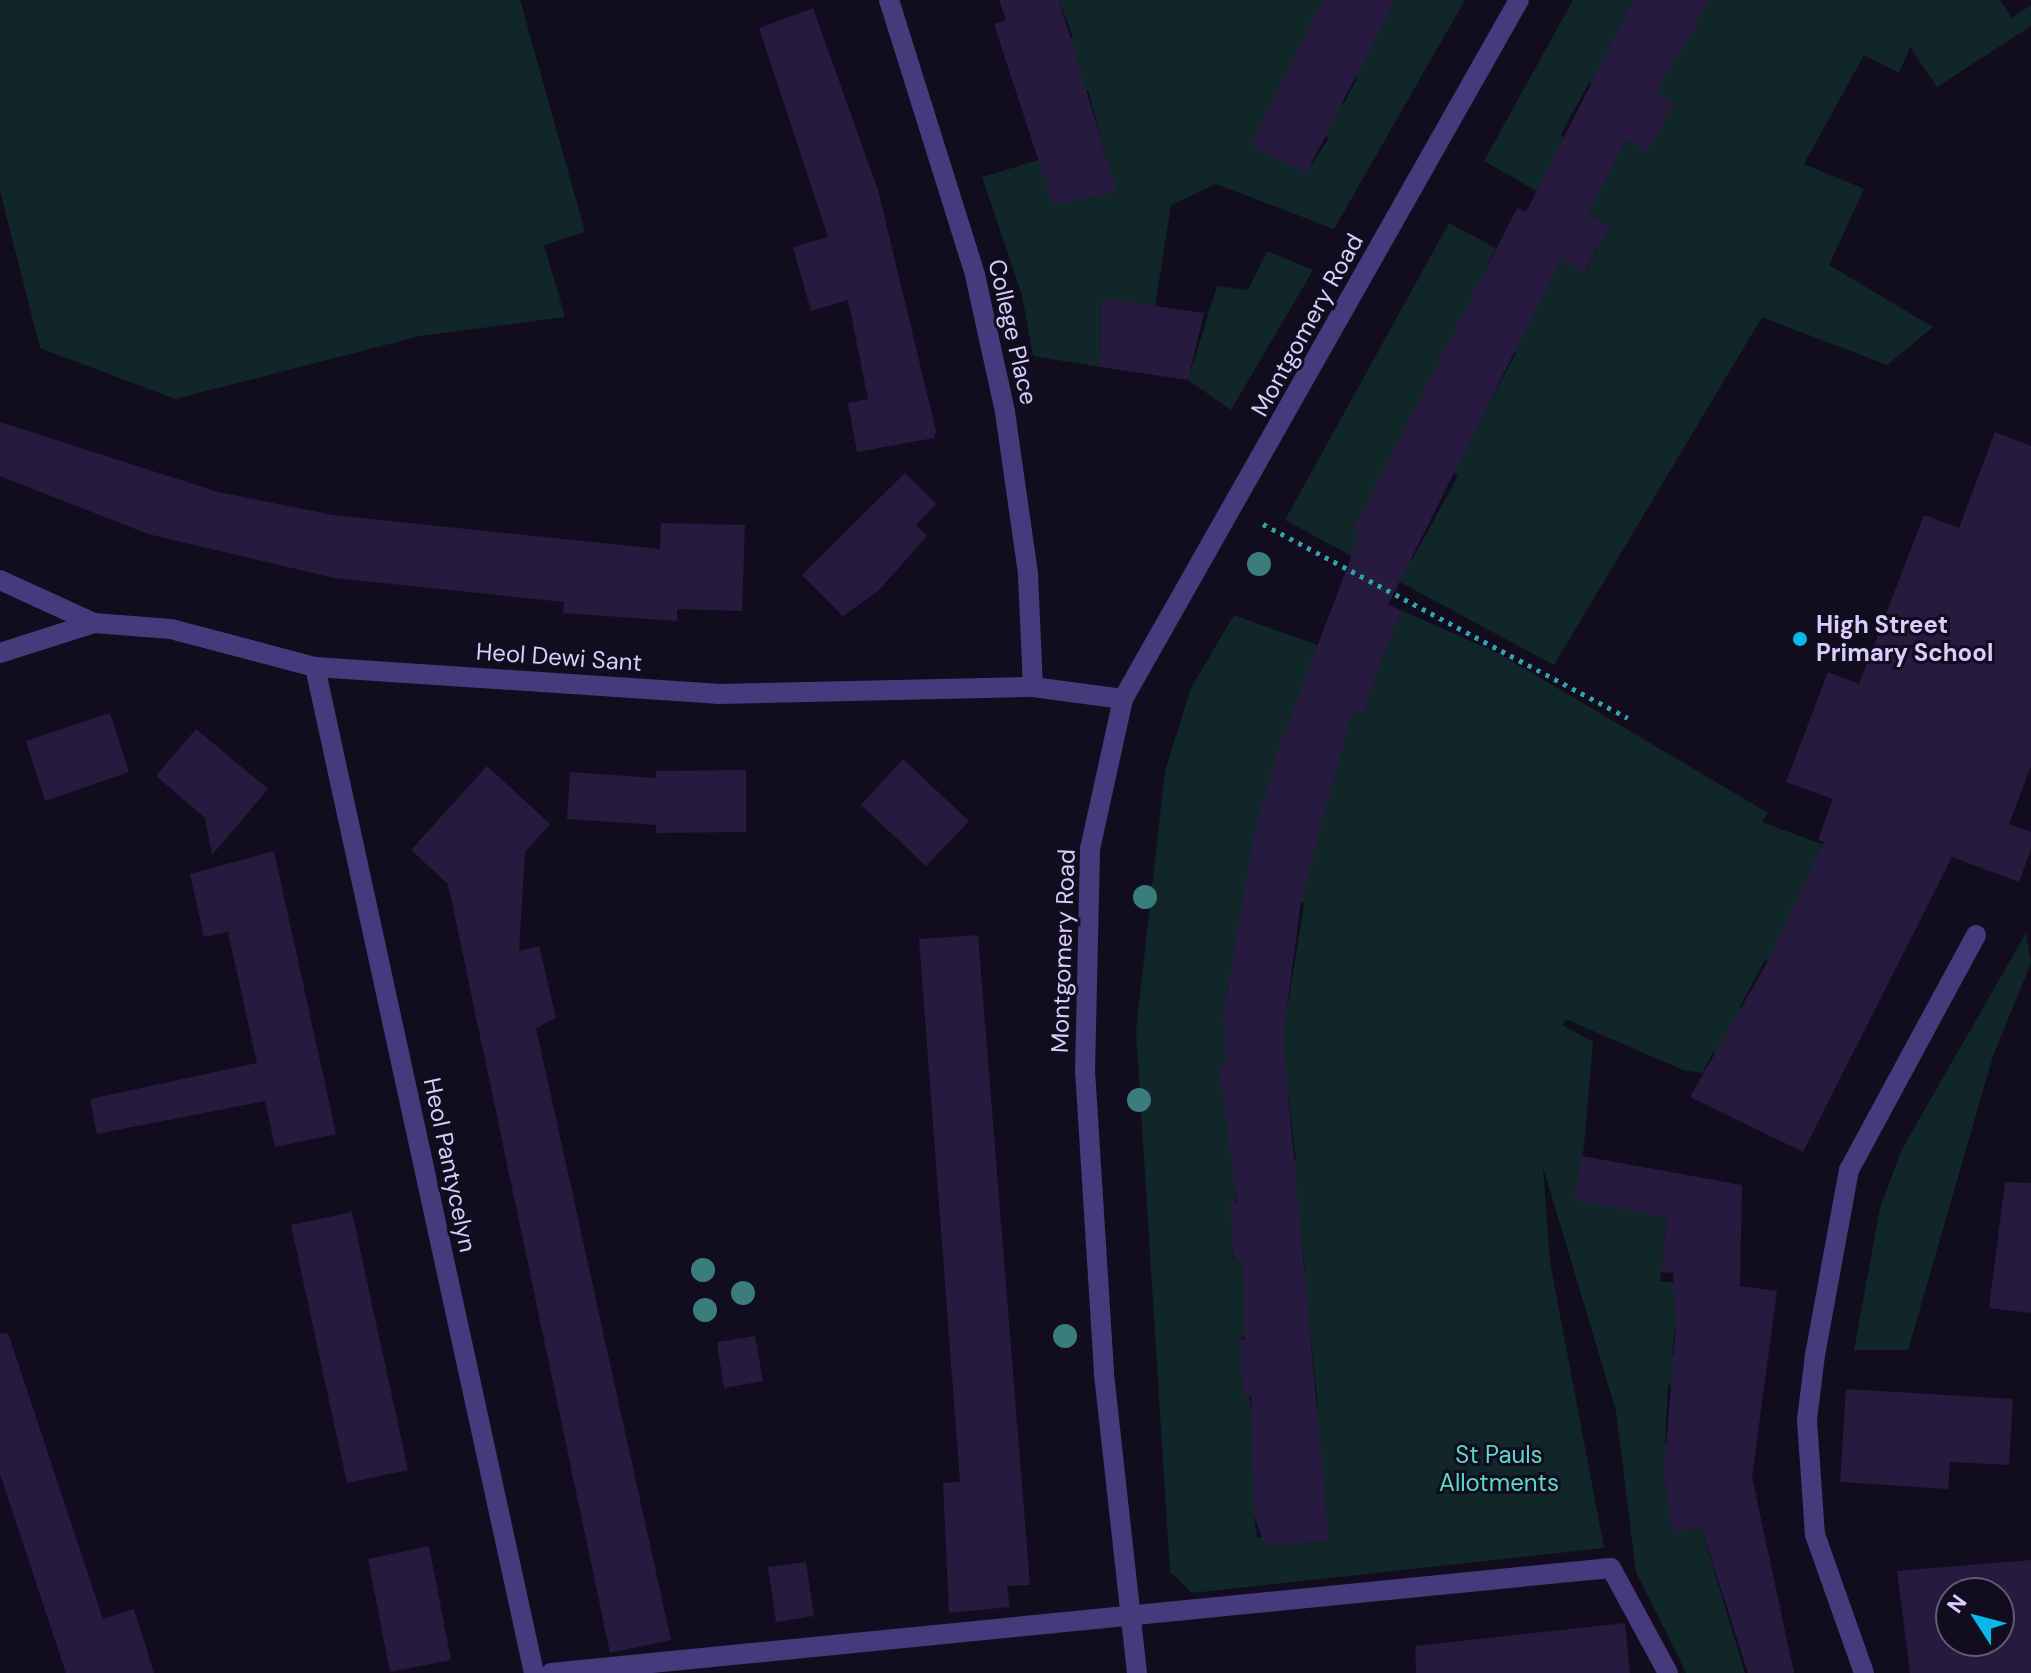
<!DOCTYPE html>
<html>
<head>
<meta charset="utf-8">
<style>
	body { margin:0 }
	#map { position:relative; width:2031px; height:1673px; overflow:hidden; background:#120d1e; font-family:"DM Sans",sans-serif }
	div>[style] { position:absolute }
	.green>* { inset:0; background:#112628 }
	.building>* { inset:0; background:#261a3e }
	.path>* { height:5px; margin-top:-2.5px; transform-origin:0; background:repeating-linear-gradient(90deg,#33a2aa 0 4px,transparent 0 10px) }
	.minor>* { height:20px; margin:-10px; padding:0 10px; transform-origin:10px; border-radius:10px; background:#453a7b }
	.trees>* { width:24px; height:24px; margin:-12px; border-radius:50%; background:#3b7d7c }
	.dots>* { width:22px; height:22px; translate:-50% -50%; box-sizing:border-box; border:4px solid #120d1e; border-radius:50% }
	span { translate:-50% -50%; white-space:nowrap; text-align:center; line-height:1.15; -webkit-text-stroke:6px #120d1e; paint-order:stroke }
	.street-label { font-size:24px; color:#d8cdfd }
	.poi-label { font-size:24px; color:#d8cdfd; font-weight:700 }
	.left { translate:0 -50%; text-align:left }
	.park-label { font-size:24px; color:#5dd8c9 }
	.north { position:absolute; left:1935px; top:1577px; width:80px; height:80px; box-sizing:border-box; background:#120d1e; border:2px solid #615a77; border-radius:50%; rotate:306deg; font-size:22px; font-weight:700; line-height:32px; text-align:center; color:#d8cdfd }
	.north::after { content:''; display:block; margin:auto; width:28px; height:36px; background:#0bb7ea; clip-path:polygon(50% 0,100% 100%,50% 72%,0 100%) }
</style>
</head>
<body>
<div id="map">
	<div class="green">
		<div style="clip-path:polygon(0 0,520px 0,585px 232px,544px 245px,565px 317px,420px 336px,175px 399px,40px 348px,0 191px)"></div>
		<div style="clip-path:polygon(evenodd,1059px 0,1332px 0,1386px 17px,1395px 0,1465px 0,1334px 229px,1216px 184px,1171px 205px,1155px 306px,1101px 299px,1100px 367px,1033px 356px,1022px 295px,982px 177px,1045px 158px,1053px 205px,1116px 192px,1088px 90px,1054px 99px,1039px 50px,1073px 37px,1059px 0,1301px 45px,1357px 78px,1343px 105px,1337px 102px,1323px 134px,1329px 138px,1306px 173px,1250px 145px,1301px 45px)"></div>
		<div style="clip-path:polygon(evenodd,1573px 0,1634px 0,1616px 35px,1671px 66px,1709px 0,2000px 0,2012px 18px,2031px 5px,2031px 26px,1937px 87px,1910px 47px,1899px 73px,1864px 55px,1804px 164px,1864px 189px,1829px 265px,1933px 327px,1887px 365px,1762px 317px,1554px 665px,1285px 520px,1449px 223px,1496px 248px,1487px 265px,1529px 318px,1561px 259px,1586px 271px,1610px 225px,1583px 211px,1580px 216px,1484px 161px,1573px 0,1609px 68px,1674px 103px,1648px 150px,1626px 139px,1600px 189px,1561px 134px,1589px 83px,1598px 87px,1609px 68px,1573px 0,1460px 324px,1516px 353px,1471px 437px,1460px 324px,1573px 0,1399px 444px,1458px 476px,1412px 560px,1353px 530px,1399px 444px)"></div>
		<div style="clip-path:polygon(1267px 251px,1313px 270px,1231px 410px,1188px 380px,1217px 286px,1248px 290px)"></div>
		<div style="clip-path:polygon(evenodd,1401px 610px,1500px 654px,1768px 813px,1762px 822px,1867px 861px,1814px 863px,1792px 911px,1806px 979px,1765px 960px,1740px 1007px,1781px 1027px,1757px 1075px,1713px 1053px,1702px 1073px,1683px 1070px,1566px 1019px,1562px 1025px,1593px 1042px,1579px 1201px,1669px 1197px,1660px 1281px,1715px 1287px,1679px 1299px,1672px 1354px,1702px 1356px,1700px 1386px,1668px 1385px,1665px 1444px,1692px 1443px,1665px 1478px,1673px 1532px,1701px 1527px,1745px 1673px,1686px 1673px,1636px 1572px,1616px 1411px,1543px 1167px,1550px 1262px,1604px 1548px,1192px 1593px,1170px 1572px,1136px 1031px,1165px 771px,1191px 688px,1234px 615px,1323px 647px,1305px 693px,1362px 714px,1401px 610px,1249px 893px,1304px 903px,1288px 1005px,1226px 995px,1249px 893px,1401px 610px,1219px 1065px,1288px 1090px,1296px 1160px,1233px 1166px,1219px 1065px,1401px 610px,1236px 1190px,1300px 1227px,1305px 1269px,1243px 1273px,1242px 1259px,1233px 1259px,1236px 1190px,1401px 610px,1306px 1295px,1318px 1407px,1252px 1412px,1239px 1340px,1306px 1295px,1401px 610px,1324px 1494px,1329px 1541px,1265px 1546px,1265px 1537px,1257px 1538px,1254px 1515px,1324px 1494px)"></div>
		<div style="clip-path:polygon(2026px 933px,2031px 963px,1993px 1056px,1908px 1350px,1854px 1350px,1880px 1208px,1901px 1151px)"></div>
	</div>
	<div class="building">
		<div style="clip-path:polygon(999px 0,1059px 0,1117px 192px,1053px 205px,994px 24px,1006px 20px)"></div>
		<div style="clip-path:polygon(1323px 0,1395px 0,1306px 174px,1250px 145px)"></div>
		<div style="clip-path:polygon(1634px 0,1710px 0,1656px 93px,1674px 103px,1648px 151px,1626px 139px,1588px 214px,1610px 225px,1585px 272px,1561px 259px,1388px 605px,1401px 610px,1362px 714px,1352px 710px,1301px 902px,1283px 1037px,1329px 1541px,1265px 1546px,1254px 1515px,1251px 1396px,1244px 1397px,1239px 1340px,1245px 1339px,1242px 1259px,1234px 1260px,1230px 1204px,1237px 1203px,1219px 1066px,1226px 1065px,1223px 1016px,1253px 839px,1277px 752px,1360px 534px,1353px 530px,1517px 208px,1526px 212px)"></div>
		<div style="clip-path:polygon(813px 8px,878px 190px,936px 431px,934px 438px,857px 452px,848px 403px,868px 399px,848px 300px,811px 311px,793px 247px,828px 237px,759px 28px)"></div>
		<div style="clip-path:polygon(1101px 298px,1204px 313px,1188px 380px,1100px 367px)"></div>
		<div style="clip-path:polygon(0 422px,218px 492px,333px 515px,660px 549px,661px 523px,745px 525px,742px 611px,677px 609px,677px 621px,563px 613px,564px 602px,334px 578px,148px 534px,0 476px)"></div>
		<div style="clip-path:polygon(1995px 432px,2031px 446px,2031px 766px,2009px 824px,2031px 832px,2031px 849px,2019px 882px,1952px 857px,1803px 1152px,1690px 1097px,1768px 961px,1824px 842px,1818px 840px,1833px 799px,1786px 782px,1828px 672px,1859px 684px,1924px 515px,1959px 528px)"></div>
		<div style="clip-path:polygon(905px 473px,936px 504px,916px 525px,927px 536px,878px 591px,843px 616px,802px 575px)"></div>
		<div style="clip-path:polygon(110px 713px,129px 772px,45px 801px,26px 741px)"></div>
		<div style="clip-path:polygon(196px 729px,268px 789px,212px 855px,205px 818px,156px 776px)"></div>
		<div style="clip-path:polygon(903px 759px,969px 821px,926px 866px,861px 805px)"></div>
		<div style="clip-path:polygon(487px 766px,550px 824px,525px 852px,519px 951px,539px 946px,556px 1018px,536px 1028px,671px 1640px,610px 1653px,448px 884px,411px 850px)"></div>
		<div style="clip-path:polygon(746px 770px,746px 832px,656px 833px,656px 825px,567px 819px,570px 772px,656px 778px,656px 771px)"></div>
		<div style="clip-path:polygon(274px 851px,336px 1134px,275px 1147px,265px 1101px,97px 1134px,90px 1099px,257px 1063px,228px 932px,204px 937px,190px 874px)"></div>
		<div style="clip-path:polygon(978px 935px,1030px 1585px,1007px 1586px,1010px 1607px,949px 1613px,943px 1483px,960px 1482px,919px 939px)"></div>
		<div style="clip-path:polygon(1582px 1156px,1742px 1185px,1740px 1286px,1777px 1291px,1752px 1477px,1794px 1673px,1748px 1673px,1701px 1527px,1673px 1533px,1664px 1472px,1676px 1324px,1673px 1273px,1661px 1272px,1667px 1217px,1574px 1200px)"></div>
		<div style="clip-path:polygon(2005px 1182px,2031px 1183px,2031px 1313px,1989px 1308px)"></div>
		<div style="clip-path:polygon(352px 1212px,408px 1470px,347px 1483px,291px 1225px)"></div>
		<div style="clip-path:polygon(8px 1333px,103px 1619px,134px 1609px,154px 1673px,66px 1673px,0 1474px,0 1334px)"></div>
		<div style="clip-path:polygon(755px 1336px,763px 1381px,724px 1388px,717px 1342px)"></div>
		<div style="clip-path:polygon(1846px 1389px,2013px 1399px,2009px 1465px,1950px 1462px,1948px 1489px,1840px 1482px)"></div>
		<div style="clip-path:polygon(429px 1546px,451px 1660px,390px 1672px,368px 1559px)"></div>
		<div style="clip-path:polygon(evenodd,2031px 1560px,2031px 1673px,1910px 1673px,1897px 1571px,2031px 1560px,1951px 1593px,1999px 1593px,1999px 1641px,1951px 1641px,1951px 1593px)"></div>
		<div style="clip-path:polygon(806px 1562px,814px 1616px,776px 1622px,768px 1567px)"></div>
		<div style="clip-path:polygon(1625px 1623px,1630px 1673px,1416px 1673px,1415px 1646px)"></div>
	</div>
	<div class="path">
		<div style="left:1263px;top:524px;width:413px;rotate:28deg"></div>
	</div>
	<div class="minor">
		<div style="left:889px;top:0;width:288px;rotate:72.6deg"></div>
		<div style="left:975px;top:275px;width:140px;rotate:77.6deg"></div>
		<div style="left:1005px;top:412px;width:164px;rotate:81.9deg"></div>
		<div style="left:1028px;top:574px;width:113px;rotate:87.5deg"></div>
		<div style="left:0;top:580px;width:103px;rotate:24.6deg"></div>
		<div style="left:0;top:653px;width:99px;rotate:-17.7deg"></div>
		<div style="left:94px;top:623px;width:77px;rotate:4.5deg"></div>
		<div style="left:171px;top:629px;width:149px;rotate:14.8deg"></div>
		<div style="left:315px;top:667px;width:403px;rotate:3.8deg"></div>
		<div style="left:717px;top:694px;width:316px;rotate:-1.3deg"></div>
		<div style="left:1033px;top:687px;width:91px;rotate:7.6deg"></div>
		<div style="left:315px;top:667px;width:1030px;rotate:77.72deg"></div>
		<div style="left:551px;top:1673px;width:1065px;rotate:-5.66deg"></div>
		<div style="left:1611px;top:1568px;width:119px;rotate:61.5deg"></div>
		<div style="left:1137px;top:1673px;width:303px;rotate:-96.3deg"></div>
		<div style="left:1104px;top:1372px;width:302px;rotate:-93.6deg"></div>
		<div style="left:1085px;top:1071px;width:222px;rotate:-88.7deg"></div>
		<div style="left:1090px;top:849px;width:154px;rotate:-77.6deg"></div>
		<div style="left:1123px;top:699px;width:803px;rotate:-60.47deg"></div>
		<div style="left:1864px;top:1673px;width:146px;rotate:-109.5deg"></div>
		<div style="left:1815px;top:1535px;width:115px;rotate:-94deg"></div>
		<div style="left:1807px;top:1420px;width:65px;rotate:-83deg"></div>
		<div style="left:1815px;top:1355px;width:188px;rotate:-79.6deg"></div>
		<div style="left:1849px;top:1170px;width:267px;rotate:-61.6deg"></div>
	</div>
	<div class="trees">
		<div style="left:1259px;top:564px"></div>
		<div style="left:1145px;top:897px"></div>
		<div style="left:1139px;top:1100px"></div>
		<div style="left:703px;top:1270px"></div>
		<div style="left:743px;top:1293px"></div>
		<div style="left:705px;top:1310px"></div>
		<div style="left:1065px;top:1336px"></div>
	</div>
	<div class="dots">
		<div style="left:1800px;top:639px;background:#0bb7ea"></div>
	</div>
	<div class="street-label">
		<span style="left:1307px;top:325px;rotate:-61deg">Montgomery Road</span>
		<span style="left:1013px;top:332px;rotate:77deg">College Place</span>
		<span style="left:559px;top:657px;rotate:4deg">Heol Dewi Sant</span>
		<span style="left:1063px;top:951px;rotate:-88deg">Montgomery Road</span>
		<span style="left:450px;top:1165px;rotate:78deg">Heol Pantycelyn</span>
	</div>
	<div class="poi-label">
		<span class="left" style="left:1816px;top:639px">High Street<br>Primary School</span>
	</div>
	<div class="park-label">
		<span style="left:1499px;top:1469px">St Pauls<br>Allotments</span>
	</div>
	<div class="north">N</div>
</div>
</body>
</html>
